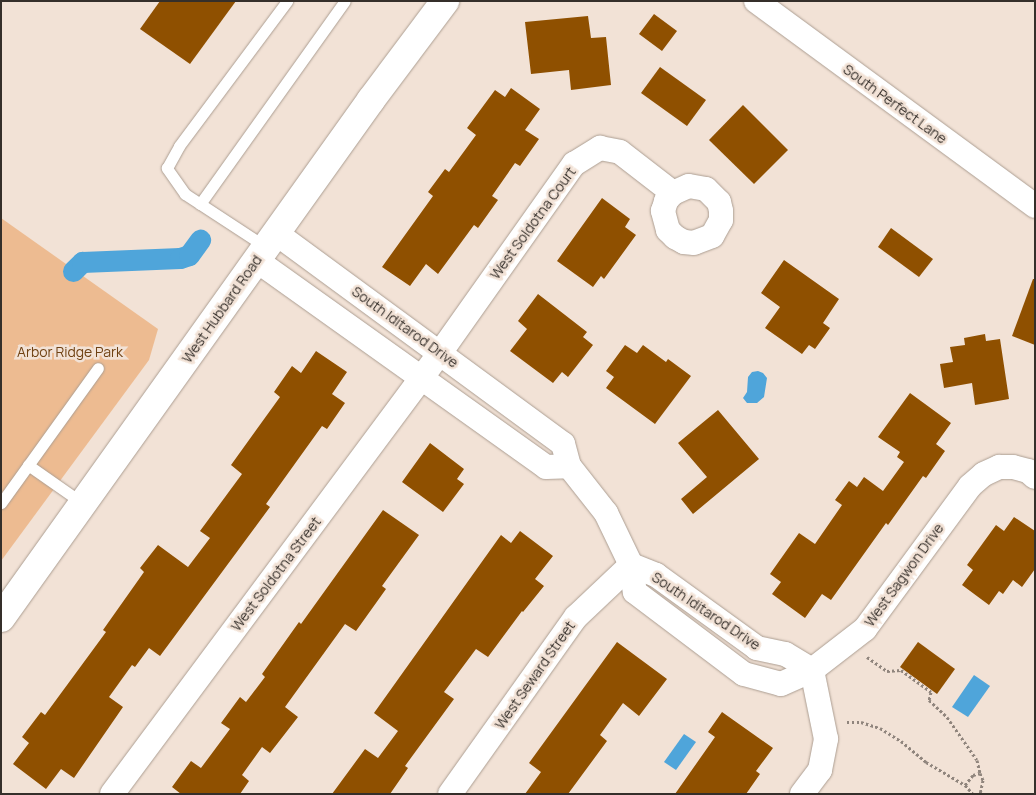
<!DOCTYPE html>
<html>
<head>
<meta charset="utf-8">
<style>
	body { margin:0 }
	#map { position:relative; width:1036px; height:795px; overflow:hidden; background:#f2e2d6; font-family:Manrope,sans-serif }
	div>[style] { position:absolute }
	.green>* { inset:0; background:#edbb91 }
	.water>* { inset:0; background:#4fa5da }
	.canal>* { height:21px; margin:-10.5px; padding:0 10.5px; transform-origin:10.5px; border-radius:10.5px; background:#4fa5da }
	.building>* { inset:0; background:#8f5000 }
	.path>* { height:3px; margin-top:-1.5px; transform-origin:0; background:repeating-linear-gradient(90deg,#90857d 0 2.5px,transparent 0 5px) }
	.roads { filter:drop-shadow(0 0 1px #ac9e92) drop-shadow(0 0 1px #ac9e92) }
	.service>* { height:11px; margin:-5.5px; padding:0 5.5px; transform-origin:5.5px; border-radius:5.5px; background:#fff }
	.minor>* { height:24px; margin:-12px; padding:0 12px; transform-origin:12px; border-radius:12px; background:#fff }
	.tertiary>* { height:28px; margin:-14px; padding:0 14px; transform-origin:14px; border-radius:14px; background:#fff }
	span { translate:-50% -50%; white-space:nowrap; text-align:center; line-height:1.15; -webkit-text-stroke:5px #f2e2d6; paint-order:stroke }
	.street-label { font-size:14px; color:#352f2a }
	.park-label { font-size:14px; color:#704213 }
	.frame { position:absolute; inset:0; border:2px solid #352f2a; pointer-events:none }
</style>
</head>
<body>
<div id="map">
	<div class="green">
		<div style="clip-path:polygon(1px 218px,158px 329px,149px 360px,1px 561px)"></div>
	</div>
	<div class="water">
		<div style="clip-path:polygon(758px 371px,763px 373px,767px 378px,764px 397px,757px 403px,747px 403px,743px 398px,747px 392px,748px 377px,752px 372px)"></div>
		<div style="clip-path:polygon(974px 675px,990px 686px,968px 717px,952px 707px)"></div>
		<div style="clip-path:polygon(684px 734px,696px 742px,676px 770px,664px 762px)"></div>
	</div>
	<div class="canal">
		<div style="left:73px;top:271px;width:13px;rotate:-45deg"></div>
		<div style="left:82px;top:262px;width:98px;rotate:-2.3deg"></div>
		<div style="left:180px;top:258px;width:9px;rotate:-18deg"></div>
		<div style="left:189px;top:255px;width:19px;rotate:-54deg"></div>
	</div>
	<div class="building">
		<div style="clip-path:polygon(160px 1px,236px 1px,190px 64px,140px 29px)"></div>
		<div style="clip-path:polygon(654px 14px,677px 31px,662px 51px,639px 34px)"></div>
		<div style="clip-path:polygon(588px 16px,591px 38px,606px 37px,611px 85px,571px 90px,569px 70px,531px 74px,525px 22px)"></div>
		<div style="clip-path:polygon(660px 67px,706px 100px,687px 126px,641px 93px)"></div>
		<div style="clip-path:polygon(511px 88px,540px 109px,525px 130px,539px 139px,520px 166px,515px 163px,492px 196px,498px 200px,478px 228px,474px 225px,438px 274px,426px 264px,410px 286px,382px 267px,433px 196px,428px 192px,445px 169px,449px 172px,476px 135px,467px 128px,495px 90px,505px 97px)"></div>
		<div style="clip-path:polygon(743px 105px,788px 150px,754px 184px,709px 140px)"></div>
		<div style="clip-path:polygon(602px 198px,630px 219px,625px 227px,636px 235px,604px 279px,601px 276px,593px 287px,557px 261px)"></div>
		<div style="clip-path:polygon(891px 228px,933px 259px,919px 277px,878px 247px)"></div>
		<div style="clip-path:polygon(784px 260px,839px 299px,823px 323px,830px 328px,815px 349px,809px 345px,802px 354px,765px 328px,780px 307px,761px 293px)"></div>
		<div style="clip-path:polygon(1033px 279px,1035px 279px,1035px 345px,1012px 336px)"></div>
		<div style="clip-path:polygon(538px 294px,587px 332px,583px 337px,593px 345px,568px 377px,562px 372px,553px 383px,510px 351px,527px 329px,518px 321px)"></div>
		<div style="clip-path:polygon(985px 334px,986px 341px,1000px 339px,1009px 399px,975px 405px,972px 383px,944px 388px,940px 364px,953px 362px,950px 347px,965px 345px,964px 338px)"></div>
		<div style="clip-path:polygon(625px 345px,637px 353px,643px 345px,666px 362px,668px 359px,691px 376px,655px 424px,606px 388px,614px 377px,606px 371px)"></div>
		<div style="clip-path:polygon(316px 351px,347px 372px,332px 394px,345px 403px,327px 429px,322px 426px,266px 504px,270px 507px,160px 656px,149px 648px,135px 667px,132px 665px,109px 697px,123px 707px,74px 778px,61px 769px,46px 789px,13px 764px,29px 743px,22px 737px,41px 712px,45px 715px,106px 632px,103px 630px,144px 572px,140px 568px,158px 545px,188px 567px,210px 538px,200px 531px,242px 474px,231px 465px,280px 397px,274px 392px,292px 366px,301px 373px)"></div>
		<div style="clip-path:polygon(910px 393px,951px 423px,936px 444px,945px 451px,926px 478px,923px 476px,888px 525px,886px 523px,831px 600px,822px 594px,805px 618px,772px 594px,781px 582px,770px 574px,799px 533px,815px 544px,842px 505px,835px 500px,849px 481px,857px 487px,864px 477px,883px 491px,904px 462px,897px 457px,900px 452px,878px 437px)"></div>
		<div style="clip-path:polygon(718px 410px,759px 459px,693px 514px,681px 499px,707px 477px,678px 443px)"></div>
		<div style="clip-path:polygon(430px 443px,464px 469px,457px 479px,464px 484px,443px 512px,402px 482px)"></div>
		<div style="clip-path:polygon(383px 510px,419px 535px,382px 586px,386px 589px,356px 631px,345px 624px,285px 707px,298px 717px,270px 753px,262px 747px,242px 775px,249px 781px,240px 794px,181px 794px,172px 787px,191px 761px,201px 768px,230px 729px,221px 723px,240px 697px,246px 702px,265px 677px,262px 674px,299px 622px,301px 624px)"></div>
		<div style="clip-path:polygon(1014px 517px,1035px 531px,1035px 569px,1022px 587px,1013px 580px,1003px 594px,999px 591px,989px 605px,962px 585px,973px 570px,967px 565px,996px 525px,1004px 531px)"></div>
		<div style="clip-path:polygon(520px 531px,553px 556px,535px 579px,544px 586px,523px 612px,522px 611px,488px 657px,476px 649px,444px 692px,454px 699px,405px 766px,408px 768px,390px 794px,332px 794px,365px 749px,378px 758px,398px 731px,374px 713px,501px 535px,511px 543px)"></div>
		<div style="clip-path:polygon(617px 642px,667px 679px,639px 716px,623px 703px,600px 735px,607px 741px,568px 794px,525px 794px,541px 772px,529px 763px)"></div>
		<div style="clip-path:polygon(918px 642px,955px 669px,937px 694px,900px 667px)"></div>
		<div style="clip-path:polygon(722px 712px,773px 748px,756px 771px,760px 774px,746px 794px,675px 794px,715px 737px,708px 732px)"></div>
	</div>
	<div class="path">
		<div style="left:867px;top:657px;width:24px;rotate:35deg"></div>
		<div style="left:887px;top:671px;width:14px;rotate:-4deg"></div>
		<div style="left:901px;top:670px;width:37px;rotate:36deg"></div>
		<div style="left:931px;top:692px;width:8px;rotate:104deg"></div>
		<div style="left:929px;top:700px;width:25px;rotate:43deg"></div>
		<div style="left:947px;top:717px;width:52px;rotate:55.1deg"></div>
		<div style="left:977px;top:760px;width:13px;rotate:77deg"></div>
		<div style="left:847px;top:722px;width:14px"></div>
		<div style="left:861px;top:722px;width:20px;rotate:18deg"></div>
		<div style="left:880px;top:728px;width:25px;rotate:32deg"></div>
		<div style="left:901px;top:741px;width:33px;rotate:40deg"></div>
		<div style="left:926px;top:762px;width:45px;rotate:30.5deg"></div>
		<div style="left:965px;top:785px;width:12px;rotate:48deg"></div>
		<div style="left:965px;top:785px;width:13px;rotate:-51deg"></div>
		<div style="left:973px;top:775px;width:7px;rotate:-16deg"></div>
		<div style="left:980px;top:773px;width:8px;rotate:67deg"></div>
		<div style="left:983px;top:780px;width:14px;rotate:102deg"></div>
	</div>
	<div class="roads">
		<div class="service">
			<div style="left:200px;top:204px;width:249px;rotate:-54.5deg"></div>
			<div style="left:266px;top:247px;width:97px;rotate:-146.8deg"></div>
			<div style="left:185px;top:194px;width:32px;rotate:-125deg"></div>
			<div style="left:167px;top:168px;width:25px;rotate:-61deg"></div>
			<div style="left:179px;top:146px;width:181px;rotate:-53.3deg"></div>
			<div style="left:28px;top:465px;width:68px;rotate:34.9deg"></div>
			<div style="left:1px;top:503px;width:166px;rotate:-54.3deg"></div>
		</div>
		<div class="minor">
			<div style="left:756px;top:1px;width:346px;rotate:36.3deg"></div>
			<div style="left:256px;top:260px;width:356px;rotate:35.5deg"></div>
			<div style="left:546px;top:467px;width:23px;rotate:-2deg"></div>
			<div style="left:569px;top:466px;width:23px;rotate:-105deg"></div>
			<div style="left:563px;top:444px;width:356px;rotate:-143.7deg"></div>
			<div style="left:569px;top:466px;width:60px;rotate:51.8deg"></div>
			<div style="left:606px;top:513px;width:58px;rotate:64.3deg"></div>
			<div style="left:631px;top:565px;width:27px;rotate:82deg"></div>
			<div style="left:635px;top:592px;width:136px;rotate:37deg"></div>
			<div style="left:744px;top:674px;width:38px;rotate:15deg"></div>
			<div style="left:781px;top:684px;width:34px;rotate:-24deg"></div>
			<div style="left:812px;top:670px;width:31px;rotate:-149deg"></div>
			<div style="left:785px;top:654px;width:29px;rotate:-168deg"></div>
			<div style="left:757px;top:648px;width:125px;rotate:-144.1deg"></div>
			<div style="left:656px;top:575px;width:27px;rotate:-158deg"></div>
			<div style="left:112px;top:794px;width:550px;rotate:-53.36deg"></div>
			<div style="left:440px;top:353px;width:232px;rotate:-54.7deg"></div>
			<div style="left:574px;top:164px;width:31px;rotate:-32deg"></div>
			<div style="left:600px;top:148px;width:20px;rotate:11deg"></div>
			<div style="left:620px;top:152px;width:67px;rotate:37.7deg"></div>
			<div style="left:673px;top:193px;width:17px;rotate:-24deg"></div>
			<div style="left:689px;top:186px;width:17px;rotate:10deg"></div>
			<div style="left:706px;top:189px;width:18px;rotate:45deg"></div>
			<div style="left:719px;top:202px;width:9px;rotate:77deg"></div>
			<div style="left:721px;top:211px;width:9px;rotate:90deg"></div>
			<div style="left:721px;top:220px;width:18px;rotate:119deg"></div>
			<div style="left:712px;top:236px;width:19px;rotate:159deg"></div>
			<div style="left:694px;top:243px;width:10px;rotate:-174deg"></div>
			<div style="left:684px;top:242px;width:10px;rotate:-151deg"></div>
			<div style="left:675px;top:237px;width:10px;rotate:-135deg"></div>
			<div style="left:668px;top:230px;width:20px;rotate:-105deg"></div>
			<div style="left:663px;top:211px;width:10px;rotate:-73deg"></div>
			<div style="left:666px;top:201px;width:11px;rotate:-49deg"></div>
			<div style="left:450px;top:794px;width:217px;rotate:-54.6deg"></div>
			<div style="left:576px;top:617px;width:76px;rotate:-43.4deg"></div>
			<div style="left:802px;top:794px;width:30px;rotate:-53deg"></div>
			<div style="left:820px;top:770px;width:32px;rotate:-79deg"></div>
			<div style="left:826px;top:739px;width:70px;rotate:-101.5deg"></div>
			<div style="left:812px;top:670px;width:67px;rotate:-37.7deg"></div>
			<div style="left:865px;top:629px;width:177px;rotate:-53.7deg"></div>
			<div style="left:970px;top:486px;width:18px;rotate:-41deg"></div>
			<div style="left:984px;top:474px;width:17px;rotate:-25deg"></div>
			<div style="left:999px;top:467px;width:14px"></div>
			<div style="left:1013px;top:467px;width:16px;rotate:15deg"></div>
			<div style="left:1028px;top:471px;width:9px;rotate:41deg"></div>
		</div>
		<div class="tertiary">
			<div style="left:1px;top:618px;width:637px;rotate:-54.46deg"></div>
			<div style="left:371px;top:100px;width:124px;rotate:-53.2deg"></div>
		</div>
	</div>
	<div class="street-label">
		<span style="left:895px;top:104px;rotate:36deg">South Perfect Lane</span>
		<span style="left:533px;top:223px;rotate:-54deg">West Soldotna Court</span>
		<span style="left:222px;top:309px;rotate:-55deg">West Hubbard Road</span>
		<span style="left:405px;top:327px;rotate:36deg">South Iditarod Drive</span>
		<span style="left:276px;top:574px;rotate:-53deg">West Soldotna Street</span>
		<span style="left:904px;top:575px;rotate:-54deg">West Sagwon Drive</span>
		<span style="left:706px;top:611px;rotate:34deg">South Iditarod Drive</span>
		<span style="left:535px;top:675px;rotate:-55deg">West Seward Street</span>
	</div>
	<div class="park-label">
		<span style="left:70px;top:352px">Arbor Ridge Park</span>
	</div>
	<div class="frame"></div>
</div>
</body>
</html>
